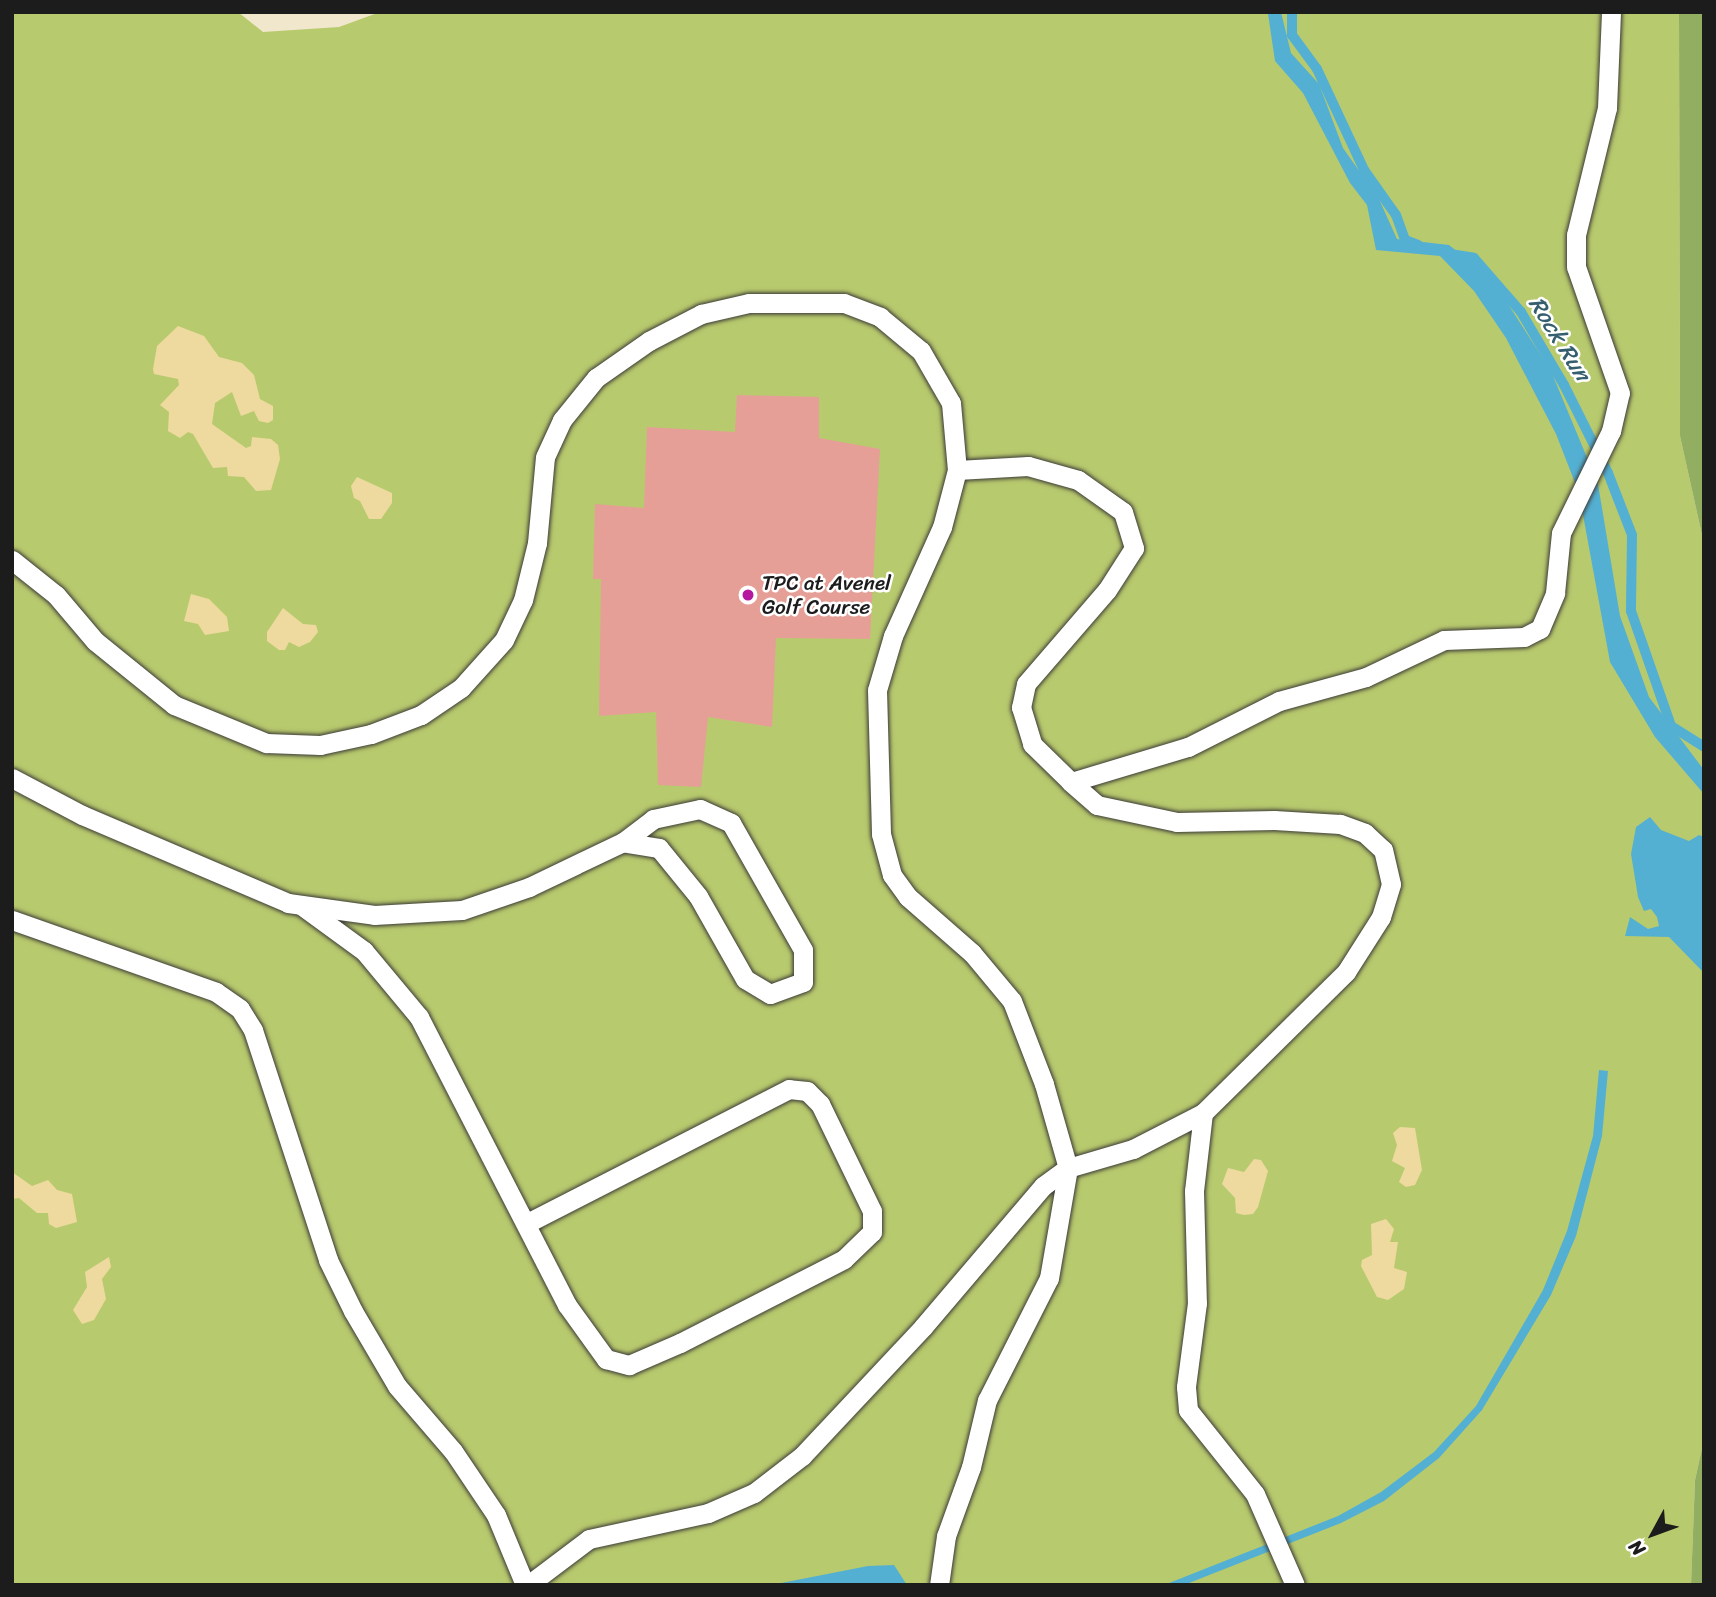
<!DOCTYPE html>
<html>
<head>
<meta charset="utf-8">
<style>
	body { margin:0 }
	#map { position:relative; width:1716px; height:1597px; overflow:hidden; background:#f1e7cd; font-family:Sriracha,sans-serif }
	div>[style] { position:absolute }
	.green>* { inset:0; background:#b8ca6e }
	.forest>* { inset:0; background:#92ae61 }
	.sand>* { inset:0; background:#eeda9e }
	.water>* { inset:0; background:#54b0d2 }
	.stream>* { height:10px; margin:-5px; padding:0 5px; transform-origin:5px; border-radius:5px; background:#54b0d2 }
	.building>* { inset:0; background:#e69f97 }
	.roads { filter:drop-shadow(0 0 2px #3c3a37) drop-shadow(0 0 2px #3c3a37) }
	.lane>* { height:19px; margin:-9.5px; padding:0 9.5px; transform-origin:9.5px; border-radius:9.5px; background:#fff }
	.dots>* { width:19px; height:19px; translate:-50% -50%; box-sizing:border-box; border:4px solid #fff; border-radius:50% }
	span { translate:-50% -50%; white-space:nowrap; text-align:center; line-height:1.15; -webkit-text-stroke:5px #fff; paint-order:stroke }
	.poi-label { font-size:21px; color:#1c1c1c }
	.left { translate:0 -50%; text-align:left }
	.water-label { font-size:23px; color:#355f6e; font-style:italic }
	.frame { position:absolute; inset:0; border:14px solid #1c1c1c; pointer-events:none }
	.north { position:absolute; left:1618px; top:1499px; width:70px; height:70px; -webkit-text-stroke:5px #fff; paint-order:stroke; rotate:229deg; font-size:19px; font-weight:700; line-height:28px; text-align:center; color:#1c1c1c }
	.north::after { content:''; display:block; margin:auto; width:24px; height:32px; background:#1c1c1c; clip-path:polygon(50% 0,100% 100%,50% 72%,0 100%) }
</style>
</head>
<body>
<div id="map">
	<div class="green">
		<div style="clip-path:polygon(12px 12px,238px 12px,263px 32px,339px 27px,380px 12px,1679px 12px,1680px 436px,1704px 544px,1704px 1439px,1695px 1480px,1691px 1585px,12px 1585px)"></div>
	</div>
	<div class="forest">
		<div style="clip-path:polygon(1679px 12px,1704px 12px,1704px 544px,1680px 436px)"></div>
		<div style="clip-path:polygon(1704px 1439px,1704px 1585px,1691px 1585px,1695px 1480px)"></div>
	</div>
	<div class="sand">
		<div style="clip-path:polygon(178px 326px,204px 336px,219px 357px,242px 363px,254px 375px,260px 399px,273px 406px,273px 420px,268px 423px,259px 421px,254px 411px,241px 416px,232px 392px,215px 403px,212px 424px,246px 448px,251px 446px,252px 437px,271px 439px,278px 445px,280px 459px,271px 490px,256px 491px,244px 477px,228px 476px,227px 467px,213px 468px,193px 434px,188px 432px,180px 438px,168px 431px,169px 412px,160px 405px,179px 385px,178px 379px,154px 374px,153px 369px,157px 346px)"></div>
		<div style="clip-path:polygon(357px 477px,392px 493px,392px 503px,381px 519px,369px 519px,360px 501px,354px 498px,351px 486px)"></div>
		<div style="clip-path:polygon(191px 594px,209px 599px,227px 617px,229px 631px,205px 635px,198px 624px,184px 621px)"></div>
		<div style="clip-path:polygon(283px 608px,303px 624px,316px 625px,318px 632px,310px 642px,299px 647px,289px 642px,285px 650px,279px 650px,267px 641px,267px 632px)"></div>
		<div style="clip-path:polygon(1415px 1128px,1422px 1170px,1415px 1185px,1406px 1187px,1399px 1182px,1405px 1168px,1392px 1161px,1397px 1145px,1393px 1133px,1400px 1127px)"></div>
		<div style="clip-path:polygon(1254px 1159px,1261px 1160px,1268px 1171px,1258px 1207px,1253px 1214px,1244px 1215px,1236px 1213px,1235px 1198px,1222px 1184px,1228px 1168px,1244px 1172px)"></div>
		<div style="clip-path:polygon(12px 1172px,32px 1186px,48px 1180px,57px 1190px,72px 1194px,77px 1222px,56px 1228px,49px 1224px,48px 1213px,37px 1213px,19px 1198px,12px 1199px)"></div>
		<div style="clip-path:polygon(1386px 1219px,1394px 1229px,1390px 1242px,1398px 1242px,1394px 1268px,1407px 1272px,1404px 1289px,1388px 1300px,1377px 1297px,1361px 1266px,1362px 1260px,1372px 1255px,1371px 1224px)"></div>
		<div style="clip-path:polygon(109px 1257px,111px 1267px,102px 1279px,106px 1299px,94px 1320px,82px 1324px,73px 1310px,87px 1287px,85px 1272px)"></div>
	</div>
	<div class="water">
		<div style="clip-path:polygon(1281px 12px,1291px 53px,1319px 84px,1343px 148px,1379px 199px,1397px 239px,1449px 245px,1492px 279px,1551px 371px,1598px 484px,1620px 616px,1649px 697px,1704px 770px,1704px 794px,1655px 737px,1610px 662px,1579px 493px,1556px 434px,1506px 338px,1474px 291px,1440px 256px,1376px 250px,1367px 205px,1350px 183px,1303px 93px,1275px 61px,1268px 14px)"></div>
		<div style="clip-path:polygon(1650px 817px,1661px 830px,1689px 841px,1699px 835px,1704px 837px,1704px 973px,1669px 937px,1625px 936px,1630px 917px,1648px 929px,1659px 926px,1657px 917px,1651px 909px,1644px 911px,1638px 897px,1631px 854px,1636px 827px)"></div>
		<div style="clip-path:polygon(1599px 1070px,1608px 1071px,1602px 1136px,1576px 1236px,1551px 1295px,1482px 1410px,1439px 1458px,1384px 1501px,1341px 1523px,1184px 1585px,1164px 1585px,1338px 1516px,1381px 1492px,1434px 1452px,1476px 1406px,1543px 1290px,1567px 1231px,1593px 1136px)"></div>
		<div style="clip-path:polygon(894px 1565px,907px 1585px,771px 1585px,868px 1566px)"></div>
	</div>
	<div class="stream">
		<div style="left:1292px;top:12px;width:23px;rotate:90deg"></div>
		<div style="left:1292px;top:35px;width:42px;rotate:53.7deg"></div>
		<div style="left:1317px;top:69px;width:111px;rotate:65deg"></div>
		<div style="left:1364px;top:170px;width:55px;rotate:54.6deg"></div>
		<div style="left:1396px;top:215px;width:27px;rotate:70deg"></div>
		<div style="left:1405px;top:240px;width:14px;rotate:21deg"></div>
		<div style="left:1450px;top:254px;width:24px;rotate:9deg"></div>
		<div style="left:1474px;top:258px;width:72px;rotate:49deg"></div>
		<div style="left:1521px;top:312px;width:85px;rotate:59.5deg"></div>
		<div style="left:1564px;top:385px;width:98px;rotate:63.4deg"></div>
		<div style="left:1608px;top:473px;width:66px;rotate:68.8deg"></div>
		<div style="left:1632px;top:535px;width:76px;rotate:90.8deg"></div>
		<div style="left:1631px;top:611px;width:122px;rotate:70.8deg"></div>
		<div style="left:1671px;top:726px;width:39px;rotate:32deg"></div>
	</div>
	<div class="building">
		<div style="clip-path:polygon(737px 395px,819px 397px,819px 438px,880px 449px,870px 639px,776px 638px,772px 727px,708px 717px,701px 787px,658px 785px,656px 712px,599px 716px,601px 579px,593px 579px,595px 504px,644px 508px,647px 427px,735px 432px)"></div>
	</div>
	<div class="roads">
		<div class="lane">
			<div style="left:957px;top:470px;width:71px;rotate:-3.2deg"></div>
			<div style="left:1028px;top:466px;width:52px;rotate:15.6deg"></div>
			<div style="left:1078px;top:480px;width:55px;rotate:35.4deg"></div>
			<div style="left:1123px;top:512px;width:38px;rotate:73deg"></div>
			<div style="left:1134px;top:548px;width:50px;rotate:122.7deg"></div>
			<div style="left:1107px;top:590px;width:124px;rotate:130.8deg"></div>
			<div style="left:1026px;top:684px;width:24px;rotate:102deg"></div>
			<div style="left:1021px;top:707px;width:39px;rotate:73deg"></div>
			<div style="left:1032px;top:744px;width:54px;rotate:44.3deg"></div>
			<div style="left:12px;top:560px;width:56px;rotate:38.5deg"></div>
			<div style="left:56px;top:595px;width:60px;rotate:49.7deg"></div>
			<div style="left:95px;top:641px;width:102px;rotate:39deg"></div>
			<div style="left:174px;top:705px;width:100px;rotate:22.4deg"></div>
			<div style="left:266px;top:743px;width:54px;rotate:2.1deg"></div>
			<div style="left:320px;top:745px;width:52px;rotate:-12.2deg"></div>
			<div style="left:371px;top:734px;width:53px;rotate:-20.8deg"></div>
			<div style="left:421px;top:715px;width:48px;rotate:-34deg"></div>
			<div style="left:461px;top:688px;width:64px;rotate:-48.1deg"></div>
			<div style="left:504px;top:640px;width:44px;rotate:-64.6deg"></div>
			<div style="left:523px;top:600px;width:59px;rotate:-76.2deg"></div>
			<div style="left:537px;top:543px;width:86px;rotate:-84.7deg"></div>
			<div style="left:545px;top:457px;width:41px;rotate:-65.3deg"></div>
			<div style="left:562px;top:420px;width:54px;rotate:-51deg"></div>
			<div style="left:596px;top:378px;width:65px;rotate:-34.9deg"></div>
			<div style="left:649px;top:341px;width:59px;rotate:-27.4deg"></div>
			<div style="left:701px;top:314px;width:49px;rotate:-12.9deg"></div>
			<div style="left:749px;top:303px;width:95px"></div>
			<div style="left:844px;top:303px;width:39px;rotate:21deg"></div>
			<div style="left:880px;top:317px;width:53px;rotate:39.7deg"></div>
			<div style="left:921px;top:351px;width:60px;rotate:60deg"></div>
			<div style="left:951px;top:403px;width:67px;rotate:84.9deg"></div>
			<div style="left:957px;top:470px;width:59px;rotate:104.7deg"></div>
			<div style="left:942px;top:527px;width:120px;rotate:114.2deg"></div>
			<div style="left:893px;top:636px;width:56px;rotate:106.5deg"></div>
			<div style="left:877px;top:690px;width:144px;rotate:88.4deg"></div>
			<div style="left:881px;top:834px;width:42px;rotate:75deg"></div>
			<div style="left:892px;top:875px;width:27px;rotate:54deg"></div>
			<div style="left:908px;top:897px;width:85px;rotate:41.2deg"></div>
			<div style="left:972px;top:953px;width:62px;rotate:50.2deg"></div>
			<div style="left:1012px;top:1001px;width:89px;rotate:68.9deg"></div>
			<div style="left:1044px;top:1084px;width:87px;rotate:74.1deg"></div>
			<div style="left:1068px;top:1168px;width:112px;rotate:99.8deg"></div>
			<div style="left:1049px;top:1278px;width:137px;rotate:116.9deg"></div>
			<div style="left:987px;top:1400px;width:69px;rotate:103.4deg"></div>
			<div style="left:971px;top:1467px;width:73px;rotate:109.9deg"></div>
			<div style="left:946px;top:1536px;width:49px;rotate:98.1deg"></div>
			<div style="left:12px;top:778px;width:79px;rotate:27.9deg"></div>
			<div style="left:82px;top:815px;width:224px;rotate:23.1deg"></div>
			<div style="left:288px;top:903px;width:87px;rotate:7.9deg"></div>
			<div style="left:374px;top:915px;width:88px;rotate:-3.3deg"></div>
			<div style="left:462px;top:910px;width:71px;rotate:-18.9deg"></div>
			<div style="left:529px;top:887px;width:104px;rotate:-25.6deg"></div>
			<div style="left:623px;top:842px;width:38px;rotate:-37deg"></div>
			<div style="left:653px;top:819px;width:48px;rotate:-12deg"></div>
			<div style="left:700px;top:809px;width:34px;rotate:24deg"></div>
			<div style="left:731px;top:823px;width:146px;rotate:60.4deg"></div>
			<div style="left:803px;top:950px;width:32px;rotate:90deg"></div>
			<div style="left:803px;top:982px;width:35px;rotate:160deg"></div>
			<div style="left:770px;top:994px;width:29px;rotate:-149deg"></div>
			<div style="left:745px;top:979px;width:95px;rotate:-119.5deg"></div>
			<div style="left:698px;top:896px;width:62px;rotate:-129.1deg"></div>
			<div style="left:659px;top:848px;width:36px;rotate:-171deg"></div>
			<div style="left:301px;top:905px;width:78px;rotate:36.1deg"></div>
			<div style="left:364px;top:951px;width:86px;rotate:50.2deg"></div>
			<div style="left:419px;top:1017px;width:324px;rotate:62.8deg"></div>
			<div style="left:567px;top:1305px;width:67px;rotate:54.2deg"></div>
			<div style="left:606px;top:1359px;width:24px;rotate:15deg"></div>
			<div style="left:629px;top:1365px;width:56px;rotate:-23.3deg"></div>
			<div style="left:680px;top:1343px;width:184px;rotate:-27.1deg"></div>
			<div style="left:844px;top:1259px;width:39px;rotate:-44deg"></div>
			<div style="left:872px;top:1232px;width:21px;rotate:-90deg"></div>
			<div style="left:872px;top:1211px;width:119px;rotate:-115.9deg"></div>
			<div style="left:820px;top:1104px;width:18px;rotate:-135deg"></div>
			<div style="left:807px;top:1091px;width:18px;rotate:-174deg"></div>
			<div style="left:789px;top:1089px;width:294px;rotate:152.9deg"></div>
			<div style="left:12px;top:920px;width:216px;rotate:19.4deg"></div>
			<div style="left:216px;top:992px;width:29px;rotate:35deg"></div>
			<div style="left:240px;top:1009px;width:25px;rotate:58deg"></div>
			<div style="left:253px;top:1030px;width:242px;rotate:71.9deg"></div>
			<div style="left:328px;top:1260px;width:57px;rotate:63.9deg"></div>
			<div style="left:353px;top:1311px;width:87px;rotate:59.6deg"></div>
			<div style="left:397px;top:1386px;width:86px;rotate:49.3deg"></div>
			<div style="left:453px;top:1451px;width:77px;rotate:56.1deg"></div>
			<div style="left:496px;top:1515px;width:76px;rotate:67.5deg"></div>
			<div style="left:1203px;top:1113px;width:79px;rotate:96.6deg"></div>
			<div style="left:1194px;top:1191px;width:112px;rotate:88.5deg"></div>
			<div style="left:1197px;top:1303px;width:85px;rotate:97.5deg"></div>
			<div style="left:1186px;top:1387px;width:23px;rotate:85deg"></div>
			<div style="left:1188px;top:1410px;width:107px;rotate:51.4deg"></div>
			<div style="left:1255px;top:1494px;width:99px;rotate:66.3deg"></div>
			<div style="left:528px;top:1585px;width:76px;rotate:-37deg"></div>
			<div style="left:589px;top:1539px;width:122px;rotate:-12.3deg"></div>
			<div style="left:708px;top:1513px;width:50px;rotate:-23.5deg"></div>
			<div style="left:754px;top:1493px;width:61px;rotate:-37.6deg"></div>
			<div style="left:802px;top:1456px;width:177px;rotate:-46.8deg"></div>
			<div style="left:923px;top:1327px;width:185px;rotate:-49.6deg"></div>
			<div style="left:1043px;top:1186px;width:31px;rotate:-36deg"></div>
			<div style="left:1068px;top:1168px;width:68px;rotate:-16.3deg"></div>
			<div style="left:1133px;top:1149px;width:79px;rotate:-27.2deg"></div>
			<div style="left:1203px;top:1113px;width:201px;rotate:-44.6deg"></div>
			<div style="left:1346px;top:972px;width:65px;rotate:-57.5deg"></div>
			<div style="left:1381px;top:917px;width:34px;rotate:-73deg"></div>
			<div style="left:1391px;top:884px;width:35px;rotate:-103deg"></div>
			<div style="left:1383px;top:850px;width:25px;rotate:-137deg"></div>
			<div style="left:1365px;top:833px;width:27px;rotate:-160deg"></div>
			<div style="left:1340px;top:824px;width:66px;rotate:-176.5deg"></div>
			<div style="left:1274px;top:820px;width:97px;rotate:178.8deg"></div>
			<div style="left:1177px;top:822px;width:82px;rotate:-168deg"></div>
			<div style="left:1097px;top:805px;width:35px;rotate:-139deg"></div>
			<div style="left:1071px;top:782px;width:122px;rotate:-16.7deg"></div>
			<div style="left:1188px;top:747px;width:102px;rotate:-26.8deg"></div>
			<div style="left:1279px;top:701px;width:90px;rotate:-15.4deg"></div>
			<div style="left:1366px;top:677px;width:86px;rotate:-25.4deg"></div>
			<div style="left:1444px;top:640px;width:80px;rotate:-2.1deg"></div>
			<div style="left:1524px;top:637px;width:18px;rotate:-27deg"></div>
			<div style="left:1540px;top:629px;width:39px;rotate:-67deg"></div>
			<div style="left:1555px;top:593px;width:60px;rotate:-84.3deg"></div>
			<div style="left:1561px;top:533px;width:114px;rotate:-63.9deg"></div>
			<div style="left:1611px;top:431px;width:39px;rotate:-77deg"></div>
			<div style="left:1620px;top:393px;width:133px;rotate:-109.2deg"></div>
			<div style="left:1576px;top:267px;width:32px;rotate:-90deg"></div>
			<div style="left:1576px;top:235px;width:131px;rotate:-76.3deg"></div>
			<div style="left:1607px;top:108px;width:96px;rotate:-87.6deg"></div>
		</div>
	</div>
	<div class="dots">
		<div style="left:748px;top:595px;background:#b5179e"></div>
	</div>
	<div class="poi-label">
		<span class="left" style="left:762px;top:595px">TPC at Avenel<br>Golf Course</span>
	</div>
	<div class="water-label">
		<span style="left:1559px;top:339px;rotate:58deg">Rock Run</span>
	</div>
	<div class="frame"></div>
	<div class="north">N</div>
</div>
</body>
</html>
